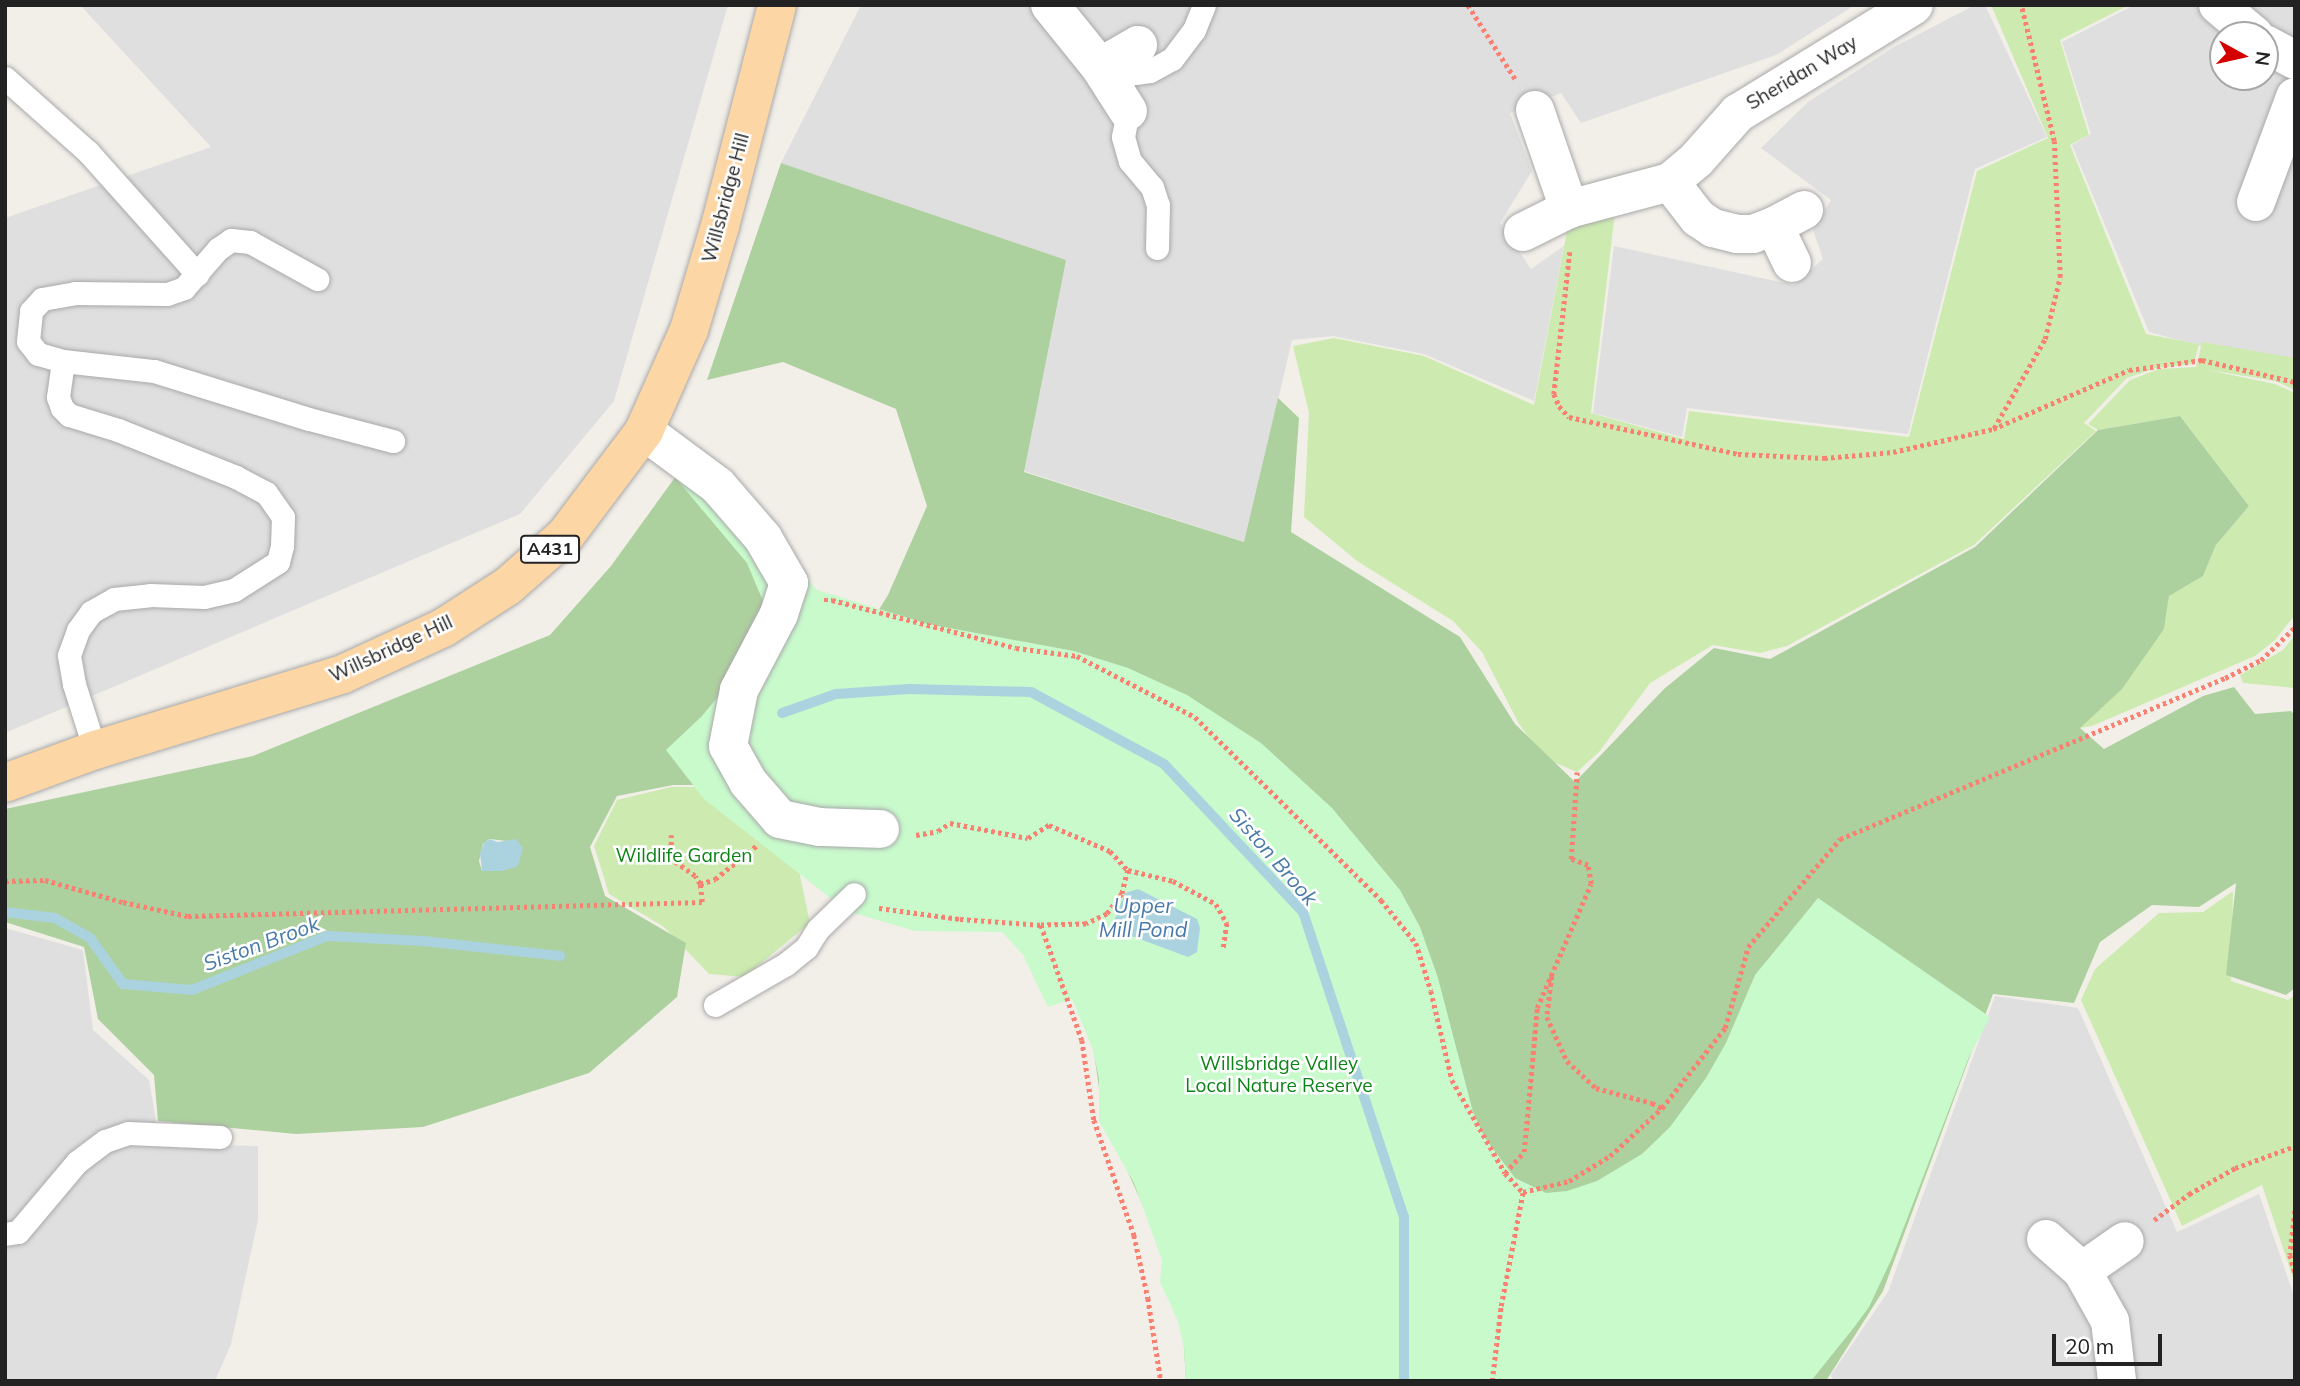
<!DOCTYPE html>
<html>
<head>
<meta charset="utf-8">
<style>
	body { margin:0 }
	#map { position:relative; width:2300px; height:1386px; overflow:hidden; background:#f2efe9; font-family:Mulish,sans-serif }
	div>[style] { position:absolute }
	.residential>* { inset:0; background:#e0dfdf }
	.grass>* { inset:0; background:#cdebb0 }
	.forest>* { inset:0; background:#add19e }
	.park>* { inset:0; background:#c8facc }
	.water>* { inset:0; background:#aad3df }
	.stream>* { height:10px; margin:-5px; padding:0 5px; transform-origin:5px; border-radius:5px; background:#aad3df }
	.path>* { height:4.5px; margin-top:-2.25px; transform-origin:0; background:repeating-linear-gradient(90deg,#fa8072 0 3.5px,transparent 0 7px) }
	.roads { filter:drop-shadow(0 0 2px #a9a9a9) drop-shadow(0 0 2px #a9a9a9) }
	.lane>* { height:23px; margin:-11.5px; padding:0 11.5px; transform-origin:11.5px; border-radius:11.5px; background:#fff }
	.street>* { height:38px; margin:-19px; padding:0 19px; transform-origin:19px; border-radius:19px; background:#fff }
	.primary>* { height:38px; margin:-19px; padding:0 19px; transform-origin:19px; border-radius:19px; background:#fcd6a4 }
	span { translate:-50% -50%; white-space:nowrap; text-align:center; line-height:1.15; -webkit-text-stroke:5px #fff; paint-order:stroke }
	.shield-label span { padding:2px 5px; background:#fff; border:2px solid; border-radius:5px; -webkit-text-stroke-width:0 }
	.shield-label { font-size:18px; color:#222; font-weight:700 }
	.street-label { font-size:19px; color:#222 }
	.park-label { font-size:19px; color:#0c8416 }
	.water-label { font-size:21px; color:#4a7aab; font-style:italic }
	.frame { position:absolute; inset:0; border:7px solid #222; pointer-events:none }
	.north { position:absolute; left:2209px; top:21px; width:70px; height:70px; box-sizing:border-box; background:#fff; border:2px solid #a7a7a7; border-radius:50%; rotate:98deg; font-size:19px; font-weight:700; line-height:28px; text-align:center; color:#222 }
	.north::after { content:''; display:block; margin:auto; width:24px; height:32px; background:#d40000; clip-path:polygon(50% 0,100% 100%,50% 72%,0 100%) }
	.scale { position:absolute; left:2052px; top:1334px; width:110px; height:32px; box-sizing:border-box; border:4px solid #222; border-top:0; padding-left:9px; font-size:21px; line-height:24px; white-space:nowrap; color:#222; -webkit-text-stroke:5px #fff; paint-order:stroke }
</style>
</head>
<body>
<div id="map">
	<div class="residential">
		<div style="clip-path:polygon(80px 5px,728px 5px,614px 401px,520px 514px,5px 733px,5px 218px,211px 147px)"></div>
		<div style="clip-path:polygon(861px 5px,1855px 5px,1776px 55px,1581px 123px,1561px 93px,1510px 113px,1532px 171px,1500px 223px,1531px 269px,1564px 246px,1534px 401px,1424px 354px,1333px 336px,1292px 340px,1245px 542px,1024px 471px,1065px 260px,781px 163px)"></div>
		<div style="clip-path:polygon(1975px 5px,1985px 5px,2047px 137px,1975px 169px,1908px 434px,1687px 408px,1682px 437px,1593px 413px,1614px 246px,1794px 285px,1823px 259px,1813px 230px,1831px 200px,1761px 148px,1809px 101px,1894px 47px)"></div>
		<div style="clip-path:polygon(evenodd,2134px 5px,2295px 5px,2295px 363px,2242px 357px,2149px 332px,2072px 145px,2091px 134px,2062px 42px,2134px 5px,2223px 35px,2265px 35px,2265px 77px,2223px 77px,2223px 35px)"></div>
		<div style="clip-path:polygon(5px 928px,83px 950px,93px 1030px,149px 1080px,160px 1144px,258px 1146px,258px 1220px,231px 1344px,215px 1381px,5px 1381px)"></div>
		<div style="clip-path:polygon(1995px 996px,2078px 1008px,2177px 1232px,2259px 1194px,2295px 1299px,2295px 1381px,1833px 1381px,1831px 1375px,1888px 1292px)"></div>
	</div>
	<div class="grass">
		<div style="clip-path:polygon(1991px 5px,2129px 5px,2060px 40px,2089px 135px,2070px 145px,2146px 334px,2199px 344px,2194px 364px,2156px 368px,2127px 378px,2084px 423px,2096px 431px,1974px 545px,1787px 646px,1760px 653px,1713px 645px,1650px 683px,1599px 752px,1577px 772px,1544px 758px,1519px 724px,1482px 652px,1453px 621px,1357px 561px,1304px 517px,1309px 413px,1293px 346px,1334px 338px,1424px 356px,1534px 405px,1567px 231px,1584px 220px,1615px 213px,1591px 413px,1684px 439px,1689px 411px,1909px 437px,1977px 171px,2048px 138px)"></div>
		<div style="clip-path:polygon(2202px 342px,2295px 358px,2295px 390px,2275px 381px,2203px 369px,2275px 384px,2295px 393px,2295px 615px,2275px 640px,2255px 656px,2092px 726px,2079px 728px,2164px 629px,2169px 595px,2203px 576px,2216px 545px,2249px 506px,2180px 416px,2098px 430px,2088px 424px,2130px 380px,2159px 369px,2196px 367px)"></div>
		<div style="clip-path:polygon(2295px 635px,2295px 688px,2243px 683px,2240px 675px,2283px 650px)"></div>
		<div style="clip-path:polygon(671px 787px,713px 787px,798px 866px,810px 923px,744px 977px,709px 974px,664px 927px,609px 894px,594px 846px,617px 800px)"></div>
		<div style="clip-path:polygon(2233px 891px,2231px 981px,2288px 1000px,2295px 995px,2295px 1284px,2262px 1185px,2182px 1226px,2081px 1000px,2095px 969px,2159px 913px,2203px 912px)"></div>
	</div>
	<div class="forest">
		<div style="clip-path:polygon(evenodd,781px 163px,1066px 260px,1024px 472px,1244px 542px,1278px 398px,1299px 418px,1291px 532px,1460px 637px,1515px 724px,1575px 782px,1664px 689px,1714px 648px,1770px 659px,1975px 547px,2098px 430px,2180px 416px,2249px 506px,2216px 545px,2203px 576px,2169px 596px,2164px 629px,2122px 689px,2080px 728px,2104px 749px,2203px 696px,2234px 687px,2255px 714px,2291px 711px,2295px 716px,2295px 988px,2286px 995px,2226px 975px,2236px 883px,2199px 907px,2152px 905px,2100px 942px,2074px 1003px,1993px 994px,1883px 1291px,1826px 1381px,1186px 1381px,1183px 1333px,1163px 1251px,1103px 1116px,1091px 1032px,1034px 863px,714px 785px,673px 785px,617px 796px,590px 847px,605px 896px,686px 943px,677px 997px,589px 1073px,423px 1127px,296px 1134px,158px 1121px,154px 1075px,98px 1019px,84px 947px,5px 922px,5px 809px,253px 756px,550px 635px,611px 566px,676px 476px,857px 645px,888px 595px,927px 506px,896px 409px,783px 362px,707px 380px,781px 163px,489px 839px,507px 841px,502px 871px,482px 871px,479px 861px,483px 844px,489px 839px)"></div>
	</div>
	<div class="park">
		<div style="clip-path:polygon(697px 458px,817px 590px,928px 624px,1074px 651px,1128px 668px,1187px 695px,1261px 743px,1332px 808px,1400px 890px,1420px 927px,1438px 978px,1473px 1112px,1485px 1138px,1515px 1178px,1546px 1193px,1567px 1191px,1597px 1181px,1642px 1154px,1670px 1127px,1706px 1078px,1726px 1043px,1755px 975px,1818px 898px,1990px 1017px,1969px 1057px,1892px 1258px,1869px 1307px,1855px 1326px,1811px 1381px,1186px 1381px,1184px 1347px,1178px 1321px,1160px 1282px,1162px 1260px,1134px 1183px,1099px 1121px,1099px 1079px,1093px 1050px,1072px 999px,1048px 1007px,1023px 955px,1002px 932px,915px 931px,847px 911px,704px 799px,666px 750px,702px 716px,736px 675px,765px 606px,747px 563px,668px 469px)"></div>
	</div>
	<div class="water">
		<div style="clip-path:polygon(489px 839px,498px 842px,516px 839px,523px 848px,518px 866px,502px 871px,482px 871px,480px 854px,484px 843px)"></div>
		<div style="clip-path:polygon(1138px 889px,1197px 919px,1200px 928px,1197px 952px,1188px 957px,1118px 931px,1115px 919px,1125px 893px)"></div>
	</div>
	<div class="stream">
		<div style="left:782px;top:713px;width:57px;rotate:-19.4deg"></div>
		<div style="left:836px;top:694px;width:73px;rotate:-3.9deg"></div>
		<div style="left:909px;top:689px;width:122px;rotate:1.4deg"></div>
		<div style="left:1031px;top:692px;width:151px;rotate:28.4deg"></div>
		<div style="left:1164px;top:764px;width:203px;rotate:46.8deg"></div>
		<div style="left:1303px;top:912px;width:321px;rotate:71.7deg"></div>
		<div style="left:1404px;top:1217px;width:164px;rotate:90deg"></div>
		<div style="left:5px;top:912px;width:50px;rotate:6.8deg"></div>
		<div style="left:55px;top:918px;width:40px;rotate:29.7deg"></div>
		<div style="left:90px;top:938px;width:57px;rotate:54.3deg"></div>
		<div style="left:123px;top:984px;width:69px;rotate:5deg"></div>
		<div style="left:192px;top:990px;width:145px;rotate:-21.8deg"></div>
		<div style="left:327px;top:936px;width:96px;rotate:3deg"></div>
		<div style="left:423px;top:941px;width:138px;rotate:6.2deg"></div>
	</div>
	<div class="path">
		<div style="left:1468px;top:5px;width:89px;rotate:57.4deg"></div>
		<div style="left:1570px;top:252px;width:143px;rotate:96.4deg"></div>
		<div style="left:1554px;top:394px;width:13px;rotate:67deg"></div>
		<div style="left:1559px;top:406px;width:15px;rotate:48deg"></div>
		<div style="left:1569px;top:417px;width:173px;rotate:12.3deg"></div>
		<div style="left:1738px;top:454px;width:86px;rotate:2.7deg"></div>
		<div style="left:1824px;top:458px;width:69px;rotate:-5deg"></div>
		<div style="left:1893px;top:452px;width:103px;rotate:-13deg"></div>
		<div style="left:1993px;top:429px;width:148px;rotate:-23.5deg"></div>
		<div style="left:2129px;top:370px;width:74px;rotate:-7.8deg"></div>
		<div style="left:2202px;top:360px;width:96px;rotate:13.3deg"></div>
		<div style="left:1994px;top:428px;width:103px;rotate:-60.2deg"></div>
		<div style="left:2045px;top:339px;width:64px;rotate:-76.4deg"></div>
		<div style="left:2060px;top:277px;width:136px;rotate:-92.5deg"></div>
		<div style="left:2054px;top:141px;width:140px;rotate:-103.6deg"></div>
		<div style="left:824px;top:600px;width:8px"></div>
		<div style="left:832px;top:600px;width:190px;rotate:14.6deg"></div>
		<div style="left:1016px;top:648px;width:62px;rotate:7.5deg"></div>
		<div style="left:1077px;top:656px;width:133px;rotate:27.3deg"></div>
		<div style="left:1195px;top:717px;width:261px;rotate:44.5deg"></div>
		<div style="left:1381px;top:900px;width:55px;rotate:50.9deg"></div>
		<div style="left:1416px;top:943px;width:50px;rotate:72.6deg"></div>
		<div style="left:1431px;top:991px;width:91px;rotate:76.7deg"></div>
		<div style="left:1452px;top:1080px;width:107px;rotate:60.3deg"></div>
		<div style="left:1505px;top:1173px;width:26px;rotate:47deg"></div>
		<div style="left:1523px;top:1192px;width:47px;rotate:-13.4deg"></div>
		<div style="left:1569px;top:1181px;width:48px;rotate:-31.4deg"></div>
		<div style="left:1610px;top:1156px;width:71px;rotate:-42.7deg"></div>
		<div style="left:1662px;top:1108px;width:102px;rotate:-51.8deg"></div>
		<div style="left:1725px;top:1028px;width:84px;rotate:-74.1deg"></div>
		<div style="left:1748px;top:947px;width:142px;rotate:-49.6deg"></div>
		<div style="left:1840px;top:839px;width:417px;rotate:-22.7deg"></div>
		<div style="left:2225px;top:678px;width:40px;rotate:-26.6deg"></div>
		<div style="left:2261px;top:660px;width:47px;rotate:-44.1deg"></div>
		<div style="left:916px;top:835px;width:22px;rotate:-10deg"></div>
		<div style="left:938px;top:831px;width:14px;rotate:-34deg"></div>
		<div style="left:950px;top:823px;width:79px;rotate:10.9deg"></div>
		<div style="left:1028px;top:838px;width:25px;rotate:-32deg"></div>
		<div style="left:1049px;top:825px;width:66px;rotate:23.1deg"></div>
		<div style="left:1110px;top:851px;width:26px;rotate:47deg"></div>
		<div style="left:1128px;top:870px;width:25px;rotate:104deg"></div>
		<div style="left:1122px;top:894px;width:25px;rotate:127deg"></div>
		<div style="left:1107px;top:914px;width:23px;rotate:155deg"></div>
		<div style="left:1086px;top:924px;width:45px;rotate:178.7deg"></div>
		<div style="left:1128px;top:870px;width:46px;rotate:13.7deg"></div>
		<div style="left:1173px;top:881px;width:49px;rotate:28.1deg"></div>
		<div style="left:1216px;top:904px;width:22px;rotate:60deg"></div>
		<div style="left:1227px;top:923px;width:27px;rotate:98deg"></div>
		<div style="left:5px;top:881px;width:40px;rotate:-1.4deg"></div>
		<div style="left:45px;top:880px;width:81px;rotate:15.8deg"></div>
		<div style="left:123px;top:902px;width:66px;rotate:12.2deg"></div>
		<div style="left:188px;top:916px;width:514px;rotate:-1.56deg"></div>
		<div style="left:702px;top:902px;width:18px;rotate:-96deg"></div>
		<div style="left:700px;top:884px;width:9px;rotate:-122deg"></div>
		<div style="left:695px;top:876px;width:29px;rotate:-145deg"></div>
		<div style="left:671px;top:859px;width:24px;rotate:-90deg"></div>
		<div style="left:700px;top:884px;width:16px;rotate:-18deg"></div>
		<div style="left:715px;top:879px;width:53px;rotate:-38.8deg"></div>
		<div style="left:879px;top:908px;width:82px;rotate:7.7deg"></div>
		<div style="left:960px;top:919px;width:81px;rotate:4.2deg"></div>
		<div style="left:1041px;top:925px;width:122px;rotate:70.4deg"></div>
		<div style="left:1082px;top:1040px;width:81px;rotate:81.5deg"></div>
		<div style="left:1094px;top:1120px;width:122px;rotate:70.8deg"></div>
		<div style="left:1134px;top:1235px;width:65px;rotate:77.5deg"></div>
		<div style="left:1148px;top:1298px;width:84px;rotate:81.1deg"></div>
		<div style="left:1552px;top:976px;width:41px;rotate:97deg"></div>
		<div style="left:1547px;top:1017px;width:48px;rotate:65.6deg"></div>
		<div style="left:1567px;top:1061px;width:40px;rotate:43deg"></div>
		<div style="left:1596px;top:1088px;width:58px;rotate:15deg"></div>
		<div style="left:1652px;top:1103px;width:11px;rotate:27deg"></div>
		<div style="left:1505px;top:1173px;width:28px;rotate:-48deg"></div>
		<div style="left:1524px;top:1152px;width:145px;rotate:-84.8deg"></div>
		<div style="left:1537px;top:1008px;width:135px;rotate:-66.5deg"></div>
		<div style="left:1591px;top:884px;width:19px;rotate:-99deg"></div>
		<div style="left:1588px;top:865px;width:18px;rotate:-161deg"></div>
		<div style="left:1571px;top:859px;width:87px;rotate:-86.1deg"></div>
		<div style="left:2295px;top:1211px;width:44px;rotate:96.5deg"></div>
		<div style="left:2290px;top:1255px;width:18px;rotate:74deg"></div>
		<div style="left:2154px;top:1220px;width:44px;rotate:-36.6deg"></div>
		<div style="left:2189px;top:1194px;width:53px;rotate:-29.5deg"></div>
		<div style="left:2235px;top:1168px;width:64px;rotate:-20.1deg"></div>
		<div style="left:1492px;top:1381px;width:76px;rotate:-83.2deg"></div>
		<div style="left:1501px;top:1306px;width:116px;rotate:-79.1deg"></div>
	</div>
	<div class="roads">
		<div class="lane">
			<div style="left:1106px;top:77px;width:44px;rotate:-7.8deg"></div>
			<div style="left:1150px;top:71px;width:25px;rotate:-29deg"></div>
			<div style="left:1172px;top:59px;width:36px;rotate:-53deg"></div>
			<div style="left:1194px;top:30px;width:27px;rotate:-68deg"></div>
			<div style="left:5px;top:78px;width:111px;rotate:41.7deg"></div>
			<div style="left:88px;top:152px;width:164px;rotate:48.2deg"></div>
			<div style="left:1128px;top:111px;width:26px;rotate:101deg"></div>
			<div style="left:1123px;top:137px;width:25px;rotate:74deg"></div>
			<div style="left:1130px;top:161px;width:34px;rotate:50deg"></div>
			<div style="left:1152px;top:187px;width:19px;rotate:72deg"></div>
			<div style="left:1158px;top:205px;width:43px;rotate:91.3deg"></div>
			<div style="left:63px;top:361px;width:26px;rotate:-164deg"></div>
			<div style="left:38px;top:354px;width:16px;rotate:-128deg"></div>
			<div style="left:28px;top:341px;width:30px;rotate:-84deg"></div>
			<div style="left:31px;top:311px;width:16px;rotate:-47deg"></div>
			<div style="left:42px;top:299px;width:34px;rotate:-10deg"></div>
			<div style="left:75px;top:293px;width:92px;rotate:0.6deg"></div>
			<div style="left:167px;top:294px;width:18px;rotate:-19deg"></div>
			<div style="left:184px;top:288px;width:52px;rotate:-48.9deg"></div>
			<div style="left:218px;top:249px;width:16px;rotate:-35deg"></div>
			<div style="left:231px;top:240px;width:19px;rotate:6deg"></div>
			<div style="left:250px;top:242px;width:77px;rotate:28.9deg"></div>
			<div style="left:95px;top:750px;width:69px;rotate:-107.7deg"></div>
			<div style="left:74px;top:684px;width:29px;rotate:-100deg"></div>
			<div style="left:69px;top:655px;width:27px;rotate:-70deg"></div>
			<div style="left:78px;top:630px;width:22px;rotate:-54deg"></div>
			<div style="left:91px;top:612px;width:26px;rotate:-29deg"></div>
			<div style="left:114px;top:599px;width:36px;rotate:-6deg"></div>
			<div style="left:150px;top:595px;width:54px;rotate:2.1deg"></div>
			<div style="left:204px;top:597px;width:31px;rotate:-13deg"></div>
			<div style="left:234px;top:590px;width:52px;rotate:-32.5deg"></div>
			<div style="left:278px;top:562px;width:16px;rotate:-76deg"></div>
			<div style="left:282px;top:546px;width:29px;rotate:-88deg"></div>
			<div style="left:283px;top:517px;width:29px;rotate:-125deg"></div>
			<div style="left:266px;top:493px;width:34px;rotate:-152deg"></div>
			<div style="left:236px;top:477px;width:127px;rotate:-158.3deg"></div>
			<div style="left:118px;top:430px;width:51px;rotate:-163deg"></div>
			<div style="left:69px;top:415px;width:10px;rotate:-135deg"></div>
			<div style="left:62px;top:408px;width:12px;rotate:-110deg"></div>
			<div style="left:58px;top:397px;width:36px;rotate:-82deg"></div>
			<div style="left:63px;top:361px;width:92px;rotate:6.3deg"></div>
			<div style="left:154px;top:371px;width:162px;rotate:17.2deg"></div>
			<div style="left:309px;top:419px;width:87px;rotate:14.7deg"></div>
			<div style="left:715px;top:1005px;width:82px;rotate:-30deg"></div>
			<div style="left:786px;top:964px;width:26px;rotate:-39deg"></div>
			<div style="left:806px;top:948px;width:22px;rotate:-58deg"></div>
			<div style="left:818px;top:929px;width:50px;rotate:-44.2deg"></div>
			<div style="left:5px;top:1234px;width:13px;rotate:-9deg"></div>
			<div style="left:18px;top:1232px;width:92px;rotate:-49.9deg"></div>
			<div style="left:77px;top:1162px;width:35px;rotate:-37deg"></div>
			<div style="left:105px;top:1141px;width:24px;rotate:-19deg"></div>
			<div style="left:128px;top:1133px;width:92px;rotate:2.5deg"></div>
		</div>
		<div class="street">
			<div style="left:1050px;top:5px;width:80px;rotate:51.1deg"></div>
			<div style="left:1100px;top:67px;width:52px;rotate:57.5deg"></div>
			<div style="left:2218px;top:5px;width:47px;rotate:39.8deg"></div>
			<div style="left:2265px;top:44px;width:34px;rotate:28deg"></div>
			<div style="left:1100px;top:67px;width:44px;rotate:-30.1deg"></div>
			<div style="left:1535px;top:110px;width:105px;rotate:71deg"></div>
			<div style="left:1670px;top:182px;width:46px;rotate:52.1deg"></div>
			<div style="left:1698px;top:218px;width:18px;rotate:34deg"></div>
			<div style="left:1713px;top:228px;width:25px;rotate:14deg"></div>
			<div style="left:1737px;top:234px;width:16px"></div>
			<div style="left:1753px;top:234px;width:22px;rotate:-21deg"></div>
			<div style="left:1774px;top:226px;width:34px;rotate:-28deg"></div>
			<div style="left:2256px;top:202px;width:112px;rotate:-69.6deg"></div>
			<div style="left:1774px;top:226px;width:41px;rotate:64.1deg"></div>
			<div style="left:1523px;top:232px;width:51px;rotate:-26.6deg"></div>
			<div style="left:1569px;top:209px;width:105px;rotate:-15deg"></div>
			<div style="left:1670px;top:182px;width:35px;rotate:-40deg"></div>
			<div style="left:1697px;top:159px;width:62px;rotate:-48.3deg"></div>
			<div style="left:1738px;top:113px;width:206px;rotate:-31.5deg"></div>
			<div style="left:644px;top:431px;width:92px;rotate:36.6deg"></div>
			<div style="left:718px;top:486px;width:69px;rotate:49.1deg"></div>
			<div style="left:763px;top:538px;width:52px;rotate:60deg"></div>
			<div style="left:789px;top:583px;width:33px;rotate:108deg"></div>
			<div style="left:779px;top:614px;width:86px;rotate:117.8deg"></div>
			<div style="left:739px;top:690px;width:57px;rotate:101.1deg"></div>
			<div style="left:728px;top:746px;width:41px;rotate:60.9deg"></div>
			<div style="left:748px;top:782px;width:49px;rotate:49.1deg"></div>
			<div style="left:780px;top:819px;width:41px;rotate:11.3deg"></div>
			<div style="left:820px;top:827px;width:60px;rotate:1.9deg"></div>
			<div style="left:2046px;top:1239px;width:48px;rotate:41.6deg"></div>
			<div style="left:2082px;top:1271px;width:57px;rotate:60.8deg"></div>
			<div style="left:2110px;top:1321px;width:60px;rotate:83.3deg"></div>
			<div style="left:2082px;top:1271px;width:52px;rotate:-34.9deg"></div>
		</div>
		<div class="primary">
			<div style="left:5px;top:783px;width:96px;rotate:-20.1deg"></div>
			<div style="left:95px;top:750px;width:259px;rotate:-17deg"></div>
			<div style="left:343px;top:674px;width:110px;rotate:-24.7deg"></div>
			<div style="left:443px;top:628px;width:77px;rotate:-32.9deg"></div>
			<div style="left:508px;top:586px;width:76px;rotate:-41.3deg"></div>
			<div style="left:565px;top:536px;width:131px;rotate:-53deg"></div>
			<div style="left:644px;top:431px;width:111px;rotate:-66deg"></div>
			<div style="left:689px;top:330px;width:109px;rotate:-73.4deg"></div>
			<div style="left:720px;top:226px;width:228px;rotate:-75.5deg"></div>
		</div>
	</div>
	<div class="shield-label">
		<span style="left:550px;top:549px">A431</span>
	</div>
	<div class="street-label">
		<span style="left:1802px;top:73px;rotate:-31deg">Sheridan Way</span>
		<span style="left:726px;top:198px;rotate:-75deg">Willsbridge Hill</span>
		<span style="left:391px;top:649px;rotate:-25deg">Willsbridge Hill</span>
	</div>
	<div class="park-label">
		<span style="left:684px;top:856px">Wildlife Garden</span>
		<span style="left:1279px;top:1075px">Willsbridge Valley<br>Local Nature Reserve</span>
	</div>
	<div class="water-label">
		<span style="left:1274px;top:856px;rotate:49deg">Siston Brook</span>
		<span style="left:1143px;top:917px">Upper<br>Mill Pond</span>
		<span style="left:261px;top:943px;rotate:-20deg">Siston Brook</span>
	</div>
	<div class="frame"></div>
	<div class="north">N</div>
	<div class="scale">20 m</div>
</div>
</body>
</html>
